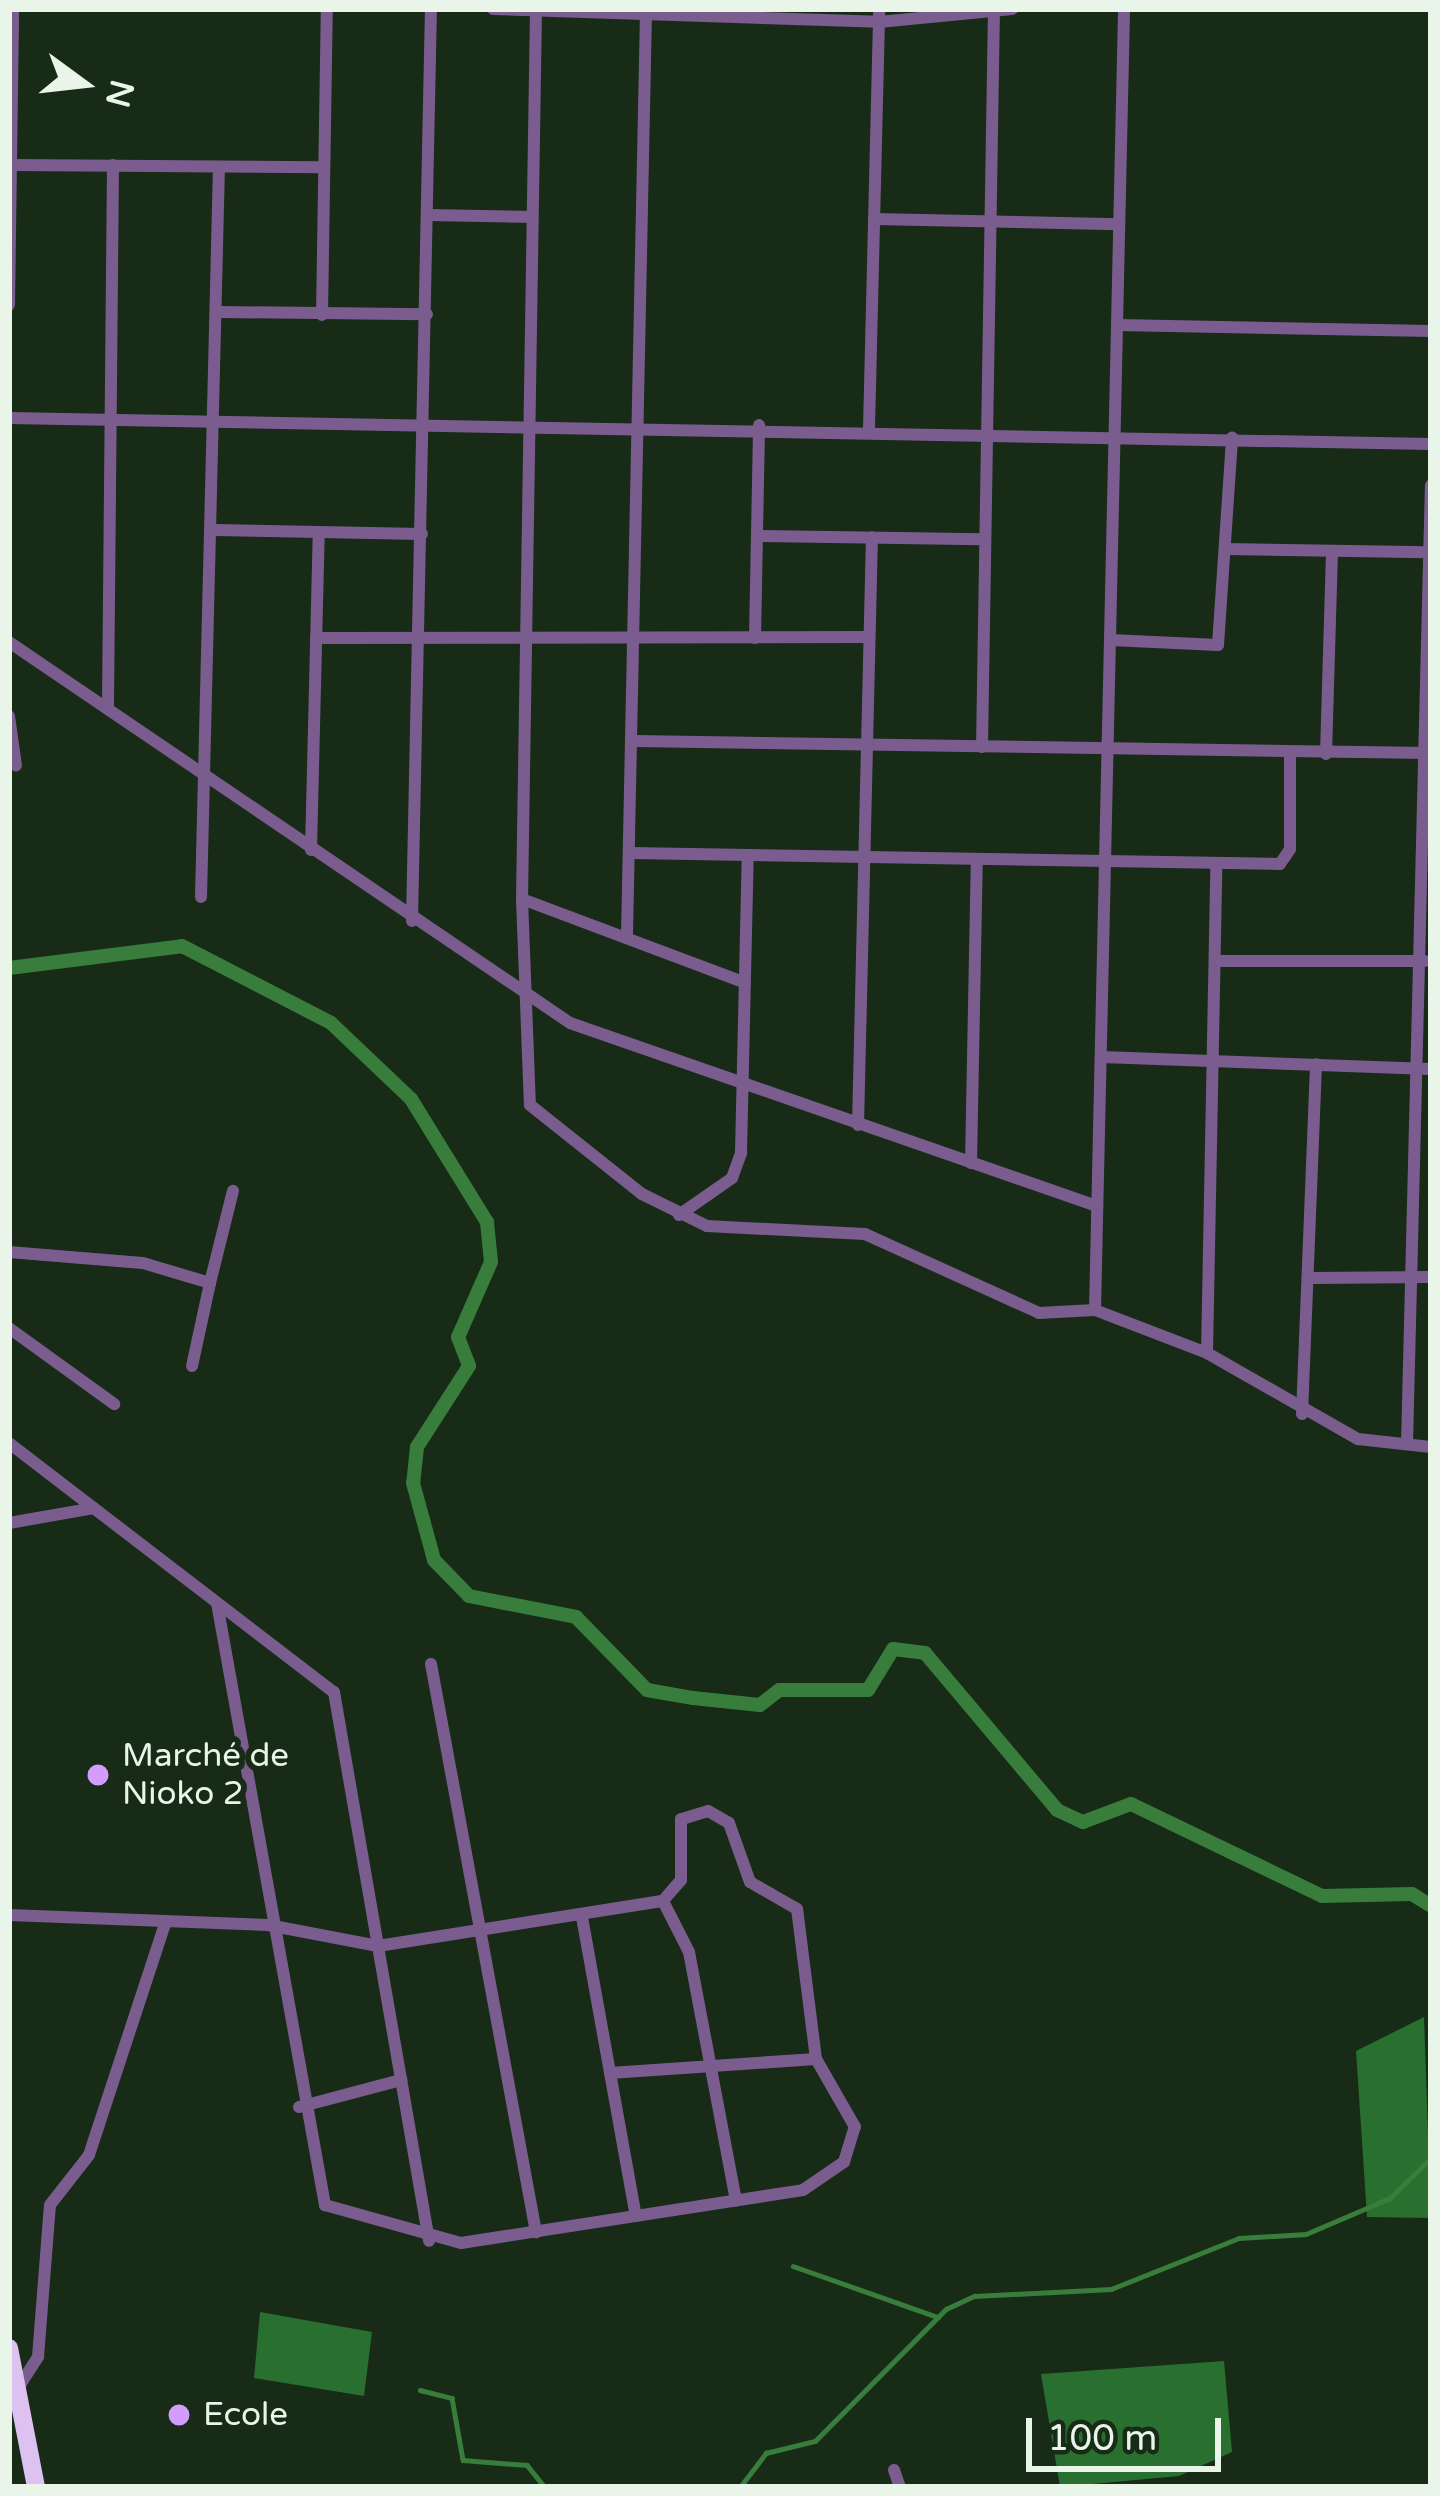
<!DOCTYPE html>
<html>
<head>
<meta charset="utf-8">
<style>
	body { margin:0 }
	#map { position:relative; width:1440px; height:2496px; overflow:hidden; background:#172b17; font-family:"Varela Round",sans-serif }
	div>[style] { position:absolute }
	.forest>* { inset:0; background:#296f2f }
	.stream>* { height:4.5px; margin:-2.25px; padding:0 2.25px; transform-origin:2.25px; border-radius:2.25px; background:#387d3c }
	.canal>* { height:14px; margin:-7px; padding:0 7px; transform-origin:7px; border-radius:7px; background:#387d3c }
	.minor>* { height:12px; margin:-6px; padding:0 6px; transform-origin:6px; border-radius:6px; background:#7a5d8e }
	.highway>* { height:18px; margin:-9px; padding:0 9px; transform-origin:9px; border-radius:9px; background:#dcc1f1 }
	.dots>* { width:33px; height:33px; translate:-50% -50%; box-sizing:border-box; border:6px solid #172b17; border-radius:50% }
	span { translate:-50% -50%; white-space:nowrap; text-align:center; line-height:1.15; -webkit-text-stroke:12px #172b17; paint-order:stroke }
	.poi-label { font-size:33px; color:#e9f5e8 }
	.left { translate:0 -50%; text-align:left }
	.frame { position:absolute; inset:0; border:12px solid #e9f5e8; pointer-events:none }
	.north { position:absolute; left:24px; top:24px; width:120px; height:120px; -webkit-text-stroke:9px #172b17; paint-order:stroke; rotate:105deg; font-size:33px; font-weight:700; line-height:48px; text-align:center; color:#e9f5e8 }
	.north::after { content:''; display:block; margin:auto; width:42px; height:54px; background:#e9f5e8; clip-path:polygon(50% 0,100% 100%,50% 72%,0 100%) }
	.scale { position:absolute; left:1026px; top:2418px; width:195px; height:54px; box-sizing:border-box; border:6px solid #e9f5e8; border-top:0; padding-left:15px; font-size:36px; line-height:42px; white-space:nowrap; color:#e9f5e8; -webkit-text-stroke:9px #172b17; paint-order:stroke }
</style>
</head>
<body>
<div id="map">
	<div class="forest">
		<div style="clip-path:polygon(1424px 2017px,1431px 2218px,1367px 2217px,1356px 2051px)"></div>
		<div style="clip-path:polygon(260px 2312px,372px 2332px,364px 2396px,254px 2378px)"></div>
		<div style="clip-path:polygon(1224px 2361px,1232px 2452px,1179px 2476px,1060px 2487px,1041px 2374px)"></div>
	</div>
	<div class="stream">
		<div style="left:793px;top:2266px;width:154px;rotate:19.4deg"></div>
		<div style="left:420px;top:2390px;width:33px;rotate:14deg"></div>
		<div style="left:452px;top:2398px;width:63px;rotate:79.9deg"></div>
		<div style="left:463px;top:2460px;width:64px;rotate:4.5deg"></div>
		<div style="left:527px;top:2465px;width:28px;rotate:51deg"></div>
		<div style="left:594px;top:2487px;width:88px"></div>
		<div style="left:740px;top:2487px;width:43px;rotate:-52.6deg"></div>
		<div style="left:766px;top:2453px;width:50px;rotate:-13.8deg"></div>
		<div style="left:815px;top:2441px;width:186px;rotate:-45.2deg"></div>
		<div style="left:946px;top:2309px;width:31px;rotate:-25deg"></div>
		<div style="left:974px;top:2296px;width:137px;rotate:-2.9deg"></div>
		<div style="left:1111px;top:2289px;width:138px;rotate:-21.7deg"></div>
		<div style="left:1239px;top:2238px;width:67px;rotate:-3.4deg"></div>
		<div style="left:1306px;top:2234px;width:91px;rotate:-23.2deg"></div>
		<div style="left:1390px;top:2198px;width:57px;rotate:-44.3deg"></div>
	</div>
	<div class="canal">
		<div style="left:9px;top:968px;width:174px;rotate:-7.2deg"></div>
		<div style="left:182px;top:946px;width:168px;rotate:27.3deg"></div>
		<div style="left:331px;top:1023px;width:110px;rotate:43.5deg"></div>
		<div style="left:411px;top:1099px;width:145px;rotate:58.3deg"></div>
		<div style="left:487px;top:1222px;width:40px;rotate:84.3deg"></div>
		<div style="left:491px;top:1262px;width:82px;rotate:113.7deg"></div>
		<div style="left:458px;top:1337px;width:31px;rotate:69deg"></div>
		<div style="left:469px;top:1366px;width:96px;rotate:122.7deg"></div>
		<div style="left:417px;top:1447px;width:36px;rotate:96deg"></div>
		<div style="left:413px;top:1483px;width:80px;rotate:74.7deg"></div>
		<div style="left:434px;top:1560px;width:50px;rotate:45.8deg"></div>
		<div style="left:469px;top:1596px;width:109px;rotate:11.1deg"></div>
		<div style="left:576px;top:1617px;width:102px;rotate:45.8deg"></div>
		<div style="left:647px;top:1690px;width:47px;rotate:9.9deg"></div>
		<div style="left:693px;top:1698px;width:67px;rotate:6deg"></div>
		<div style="left:760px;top:1705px;width:24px;rotate:-38deg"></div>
		<div style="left:779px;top:1690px;width:89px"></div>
		<div style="left:868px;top:1690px;width:48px;rotate:-58.6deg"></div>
		<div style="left:893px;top:1649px;width:32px;rotate:7deg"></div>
		<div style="left:925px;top:1653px;width:205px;rotate:49.9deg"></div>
		<div style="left:1057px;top:1810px;width:29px;rotate:25deg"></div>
		<div style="left:1083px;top:1822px;width:51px;rotate:-20.6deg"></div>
		<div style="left:1131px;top:1804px;width:212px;rotate:25.7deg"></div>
		<div style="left:1322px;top:1896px;width:90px;rotate:-1.3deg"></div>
		<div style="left:1412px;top:1894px;width:22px;rotate:32deg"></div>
	</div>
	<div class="minor">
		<div style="left:493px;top:9px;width:386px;rotate:1.9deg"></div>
		<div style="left:879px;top:22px;width:134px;rotate:-5.6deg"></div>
		<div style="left:536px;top:9px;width:890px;rotate:90.9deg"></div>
		<div style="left:522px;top:899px;width:206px;rotate:87.8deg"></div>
		<div style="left:530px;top:1105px;width:143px;rotate:38.5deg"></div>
		<div style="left:642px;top:1194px;width:72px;rotate:26.2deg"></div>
		<div style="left:707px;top:1226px;width:158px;rotate:2.9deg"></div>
		<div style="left:865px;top:1234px;width:191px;rotate:24.4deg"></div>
		<div style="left:1039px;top:1313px;width:56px;rotate:-3.1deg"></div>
		<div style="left:1095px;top:1310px;width:120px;rotate:21deg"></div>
		<div style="left:1207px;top:1353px;width:174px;rotate:29.7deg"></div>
		<div style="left:1358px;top:1439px;width:73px;rotate:6.3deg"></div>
		<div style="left:11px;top:165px;width:312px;rotate:0.4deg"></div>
		<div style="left:427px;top:215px;width:105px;rotate:1.1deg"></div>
		<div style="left:874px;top:219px;width:245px;rotate:1.2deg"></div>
		<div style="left:9px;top:305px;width:296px;rotate:-89.2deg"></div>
		<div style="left:220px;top:312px;width:207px;rotate:0.6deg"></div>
		<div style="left:322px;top:315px;width:306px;rotate:-89.1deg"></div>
		<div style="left:1117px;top:325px;width:314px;rotate:1.1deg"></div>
		<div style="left:9px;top:418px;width:1422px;rotate:1.05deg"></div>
		<div style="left:869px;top:428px;width:419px;rotate:-88.6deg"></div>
		<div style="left:215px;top:530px;width:207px;rotate:1.1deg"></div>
		<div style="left:757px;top:536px;width:225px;rotate:0.8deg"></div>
		<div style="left:1226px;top:549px;width:202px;rotate:0.9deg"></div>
		<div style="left:316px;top:638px;width:553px;rotate:-0.1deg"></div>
		<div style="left:755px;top:638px;width:213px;rotate:-88.9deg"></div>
		<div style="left:1111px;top:640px;width:107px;rotate:2.7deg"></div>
		<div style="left:1218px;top:645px;width:208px;rotate:-86.1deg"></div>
		<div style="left:9px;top:642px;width:678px;rotate:34.18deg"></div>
		<div style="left:570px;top:1023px;width:558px;rotate:19.15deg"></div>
		<div style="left:108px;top:705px;width:540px;rotate:-89.47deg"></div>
		<div style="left:9px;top:716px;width:50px;rotate:82deg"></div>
		<div style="left:635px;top:741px;width:794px;rotate:0.87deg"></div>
		<div style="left:982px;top:747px;width:738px;rotate:-89.07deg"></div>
		<div style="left:1326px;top:754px;width:203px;rotate:-88.3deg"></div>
		<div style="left:311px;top:850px;width:317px;rotate:-88.6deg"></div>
		<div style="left:631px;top:853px;width:649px;rotate:0.97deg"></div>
		<div style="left:1280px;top:864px;width:18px;rotate:-56deg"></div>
		<div style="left:1290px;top:849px;width:95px;rotate:-90deg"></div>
		<div style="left:201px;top:897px;width:729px;rotate:-88.59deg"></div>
		<div style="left:522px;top:899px;width:238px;rotate:20.6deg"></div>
		<div style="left:412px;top:921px;width:912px;rotate:-88.81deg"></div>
		<div style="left:627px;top:935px;width:926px;rotate:-88.82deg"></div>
		<div style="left:1218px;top:961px;width:207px"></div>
		<div style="left:1102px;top:1057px;width:328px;rotate:2.1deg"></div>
		<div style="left:858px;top:1125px;width:588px;rotate:-88.64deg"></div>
		<div style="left:971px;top:1163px;width:301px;rotate:-88.9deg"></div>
		<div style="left:679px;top:1215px;width:65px;rotate:-34.9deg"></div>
		<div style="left:732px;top:1178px;width:27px;rotate:-70deg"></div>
		<div style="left:741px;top:1153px;width:298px;rotate:-88.7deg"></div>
		<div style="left:9px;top:1252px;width:134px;rotate:4.7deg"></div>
		<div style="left:143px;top:1263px;width:70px;rotate:16.6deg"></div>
		<div style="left:210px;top:1283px;width:85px;rotate:102.2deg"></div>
		<div style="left:1313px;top:1278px;width:118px;rotate:-0.5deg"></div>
		<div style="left:210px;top:1283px;width:95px;rotate:-76deg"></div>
		<div style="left:1095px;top:1310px;width:1301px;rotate:-88.72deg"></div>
		<div style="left:9px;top:1328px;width:130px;rotate:35.9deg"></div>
		<div style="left:1207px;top:1353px;width:489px;rotate:-88.9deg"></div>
		<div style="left:1302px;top:1414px;width:350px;rotate:-87.7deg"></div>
		<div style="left:9px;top:1443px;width:409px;rotate:37.5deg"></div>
		<div style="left:334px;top:1692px;width:557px;rotate:80.18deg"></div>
		<div style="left:1407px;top:1444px;width:959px;rotate:-88.57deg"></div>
		<div style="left:9px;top:1523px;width:86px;rotate:-10deg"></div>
		<div style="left:217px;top:1603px;width:612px;rotate:79.83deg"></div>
		<div style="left:325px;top:2205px;width:141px;rotate:15.6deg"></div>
		<div style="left:461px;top:2243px;width:346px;rotate:-8.8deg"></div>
		<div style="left:803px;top:2190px;width:50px;rotate:-34.3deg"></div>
		<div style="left:844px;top:2162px;width:37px;rotate:-73deg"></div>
		<div style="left:855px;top:2127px;width:78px;rotate:-119.8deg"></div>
		<div style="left:816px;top:2059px;width:151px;rotate:-97.2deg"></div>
		<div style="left:797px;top:1909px;width:54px;rotate:-150.1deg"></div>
		<div style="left:750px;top:1882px;width:63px;rotate:-109.6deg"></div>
		<div style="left:729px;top:1823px;width:24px;rotate:-150deg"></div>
		<div style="left:708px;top:1811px;width:28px;rotate:163deg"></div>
		<div style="left:681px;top:1819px;width:61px;rotate:90deg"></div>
		<div style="left:681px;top:1880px;width:28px;rotate:131deg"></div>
		<div style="left:663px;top:1901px;width:57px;rotate:63deg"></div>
		<div style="left:689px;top:1952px;width:253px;rotate:79.3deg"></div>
		<div style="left:431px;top:1664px;width:578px;rotate:79.53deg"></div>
		<div style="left:9px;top:1915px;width:259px;rotate:2.2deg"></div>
		<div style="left:268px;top:1925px;width:112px;rotate:10.8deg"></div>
		<div style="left:378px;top:1946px;width:289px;rotate:-9deg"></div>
		<div style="left:582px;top:1917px;width:304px;rotate:79.8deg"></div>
		<div style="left:610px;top:2073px;width:206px;rotate:-3.9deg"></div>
		<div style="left:299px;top:2107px;width:106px;rotate:-14.8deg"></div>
		<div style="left:9px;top:2402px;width:54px;rotate:-57.2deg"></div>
		<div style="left:38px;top:2357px;width:152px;rotate:-85.5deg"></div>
		<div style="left:50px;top:2205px;width:63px;rotate:-52deg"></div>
		<div style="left:89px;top:2155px;width:246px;rotate:-71.8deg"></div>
		<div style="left:894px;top:2470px;width:18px;rotate:71deg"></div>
	</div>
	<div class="highway">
		<div style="left:9px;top:2348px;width:142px;rotate:79deg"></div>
	</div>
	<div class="dots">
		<div style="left:98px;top:1775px;background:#d49cfc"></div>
		<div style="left:179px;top:2415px;background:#d49cfc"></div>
	</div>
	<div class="poi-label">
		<span class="left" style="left:122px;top:1775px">Marché de<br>Nioko 2</span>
		<span class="left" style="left:203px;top:2415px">Ecole</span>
	</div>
	<div class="frame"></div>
	<div class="north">N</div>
	<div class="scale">100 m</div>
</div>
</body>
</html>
